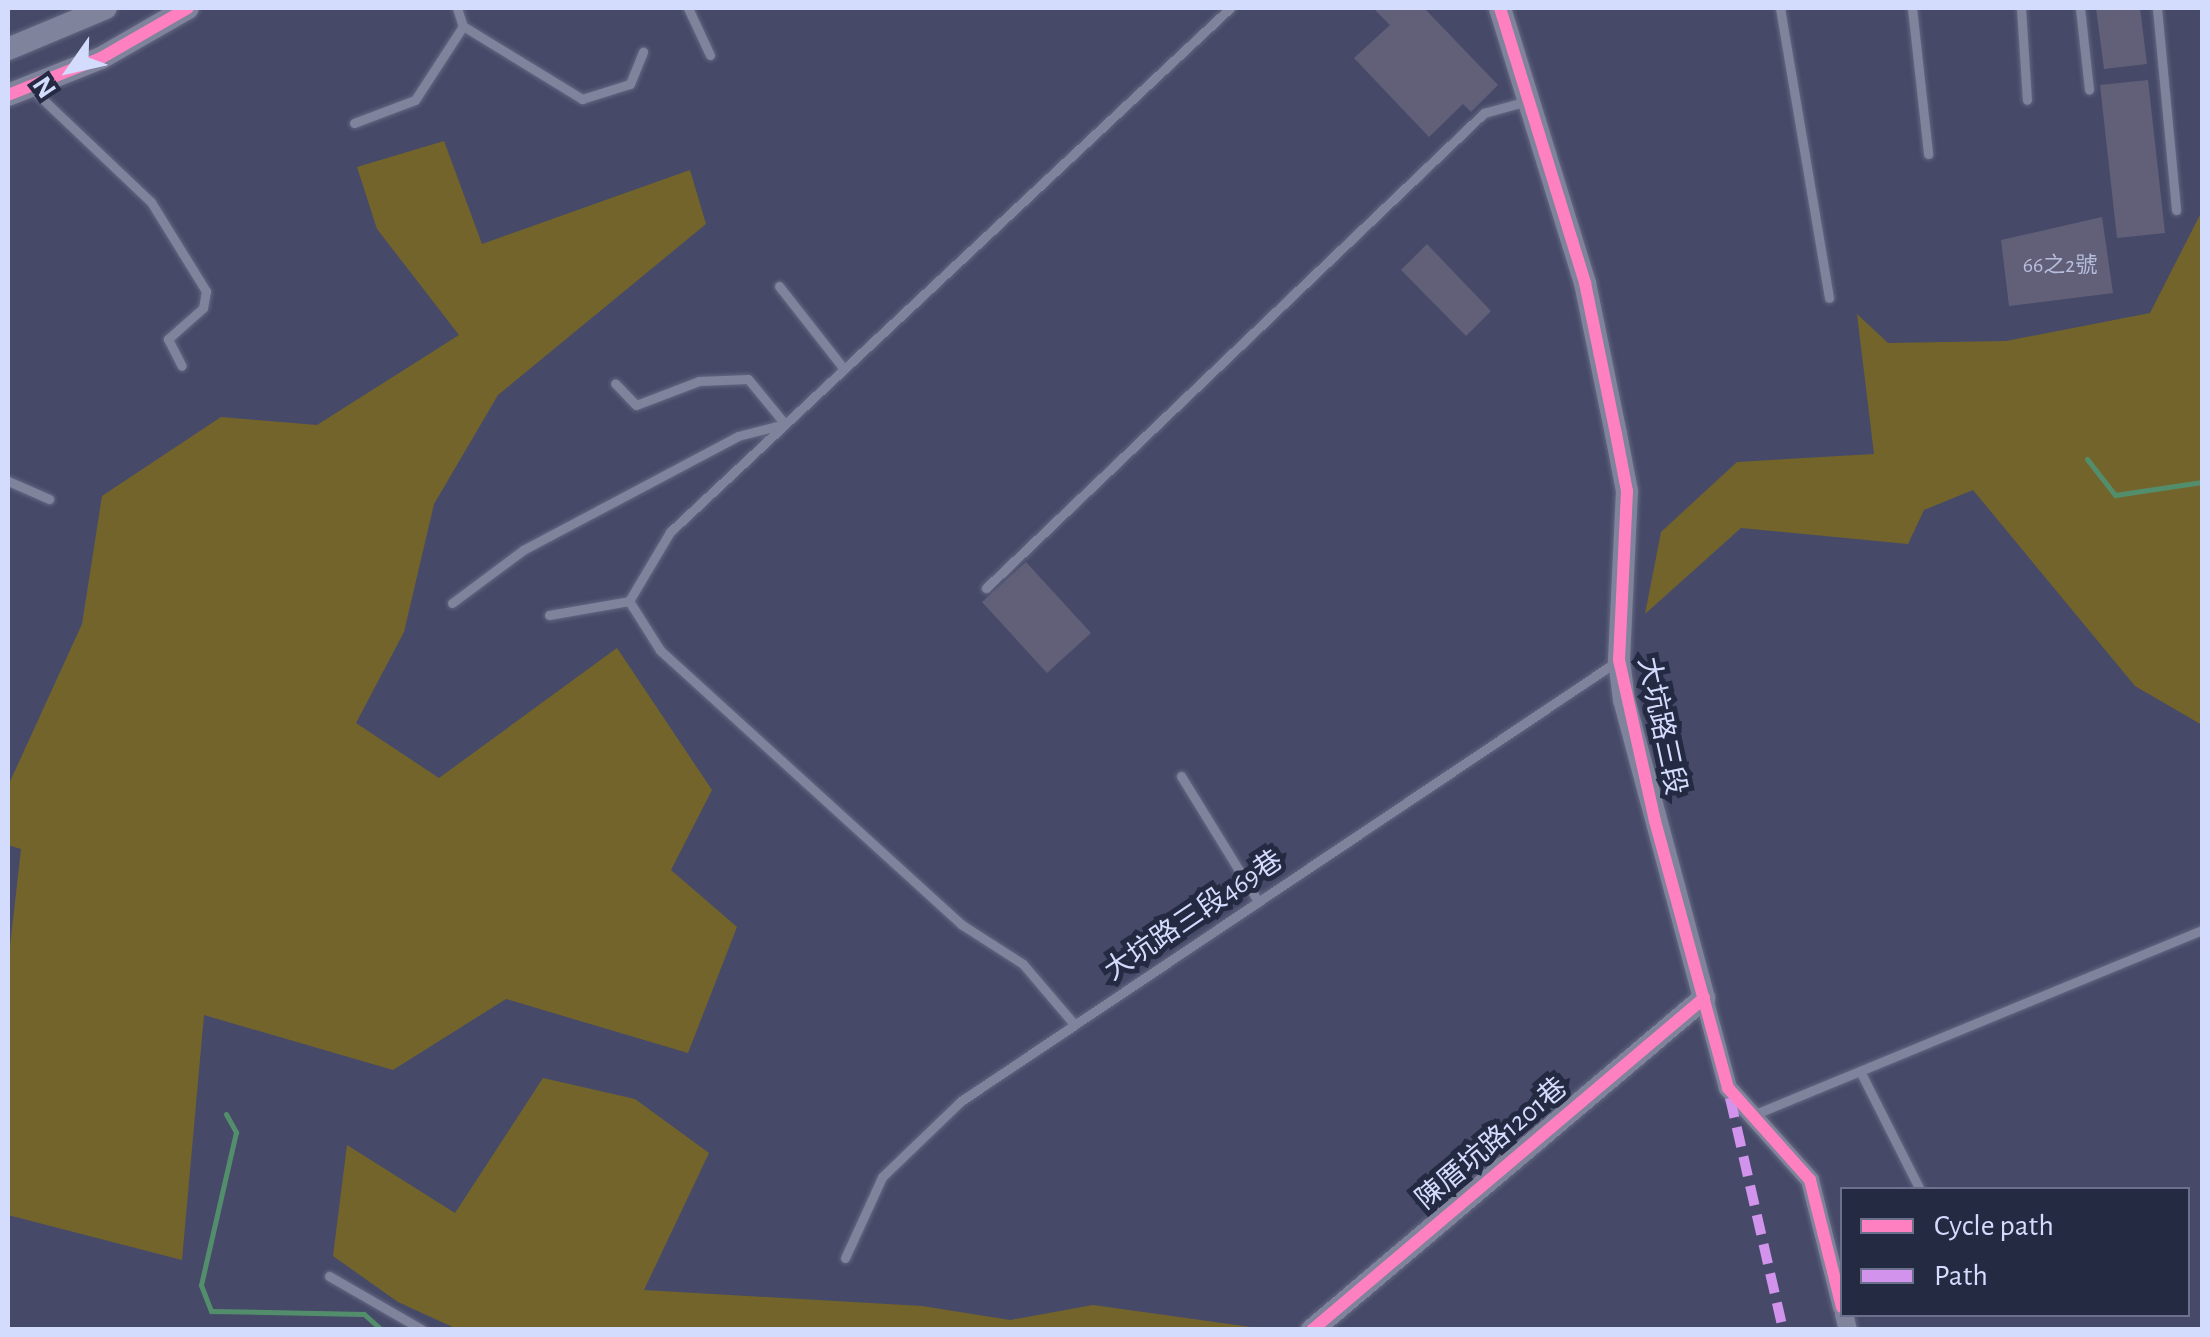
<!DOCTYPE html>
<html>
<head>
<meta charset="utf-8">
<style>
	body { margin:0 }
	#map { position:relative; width:2210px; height:1337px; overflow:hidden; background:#464a68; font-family:"Alegreya Sans","Noto Sans TC",sans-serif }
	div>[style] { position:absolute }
	.green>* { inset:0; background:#73642b }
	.stream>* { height:5px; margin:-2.5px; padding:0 2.5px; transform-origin:2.5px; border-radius:2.5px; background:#538e6c }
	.building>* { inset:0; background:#616078 }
	.roads { filter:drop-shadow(0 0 2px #646781) drop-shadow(0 0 2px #646781) }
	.service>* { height:9px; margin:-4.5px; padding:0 4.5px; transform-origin:4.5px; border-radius:4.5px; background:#7f839b }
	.minor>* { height:18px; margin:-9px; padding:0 9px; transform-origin:9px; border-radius:9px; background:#7f839b }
	.tertiary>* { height:22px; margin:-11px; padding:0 11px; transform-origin:11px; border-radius:11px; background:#7f839b }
	.quiet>* { height:10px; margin-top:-5px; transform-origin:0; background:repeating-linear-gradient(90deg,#d193ec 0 20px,transparent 0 30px) }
	.cycleway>* { height:12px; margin:-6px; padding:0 6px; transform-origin:6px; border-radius:6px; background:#ff80c0 }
	span { translate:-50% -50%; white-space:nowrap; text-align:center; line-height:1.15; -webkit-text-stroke:10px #252a43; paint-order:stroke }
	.number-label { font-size:22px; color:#b7bddc }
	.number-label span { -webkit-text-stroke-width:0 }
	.street-label { font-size:28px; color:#d4dcfd }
	.frame { position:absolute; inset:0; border:10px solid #d4dcfd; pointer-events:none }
	.legend { position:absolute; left:1840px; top:1187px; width:350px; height:130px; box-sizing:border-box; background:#252a43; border:2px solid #6b718d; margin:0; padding:12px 18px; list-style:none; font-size:30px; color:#d4dcfd }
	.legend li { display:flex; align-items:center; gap:20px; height:50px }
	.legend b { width:50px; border:2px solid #6b718d }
	.north { position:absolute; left:20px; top:20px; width:100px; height:100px; -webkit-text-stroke:8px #252a43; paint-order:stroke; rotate:236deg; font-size:28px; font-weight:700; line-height:40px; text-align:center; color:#d4dcfd }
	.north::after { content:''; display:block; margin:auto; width:35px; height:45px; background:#d4dcfd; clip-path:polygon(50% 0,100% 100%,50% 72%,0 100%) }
</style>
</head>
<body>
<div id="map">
	<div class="green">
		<div style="clip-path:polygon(444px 141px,482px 244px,690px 170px,706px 224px,498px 395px,434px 504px,404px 632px,356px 723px,439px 778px,617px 648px,712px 790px,671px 870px,737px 927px,688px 1053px,506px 999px,393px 1070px,204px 1015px,182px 1260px,8px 1215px,8px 964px,21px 849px,8px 845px,8px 786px,82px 624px,102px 496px,221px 417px,317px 425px,459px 335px,377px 229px,357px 167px)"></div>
		<div style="clip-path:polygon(2202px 211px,2202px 725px,2135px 686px,1973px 490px,1924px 510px,1908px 544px,1741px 528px,1645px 614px,1661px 532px,1737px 462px,1874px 454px,1857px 314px,1888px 343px,2006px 341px,2150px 313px)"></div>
		<div style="clip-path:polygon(543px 1078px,635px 1099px,709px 1153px,644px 1290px,922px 1306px,1010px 1320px,1093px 1305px,1265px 1329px,457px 1329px,398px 1302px,333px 1256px,347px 1145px,455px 1213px)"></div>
	</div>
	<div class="stream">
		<div style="left:2087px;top:459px;width:46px;rotate:52.1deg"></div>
		<div style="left:2115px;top:495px;width:88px;rotate:-8.5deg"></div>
		<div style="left:226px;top:1114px;width:21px;rotate:61deg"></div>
		<div style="left:236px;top:1132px;width:157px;rotate:102.9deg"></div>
		<div style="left:201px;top:1285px;width:28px;rotate:69deg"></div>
		<div style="left:211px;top:1311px;width:153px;rotate:1.1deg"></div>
		<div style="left:364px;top:1314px;width:24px;rotate:42deg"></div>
	</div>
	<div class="building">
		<div style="clip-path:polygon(1373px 8px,1424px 8px,1498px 85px,1471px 112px,1463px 104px,1429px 137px,1354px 58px,1390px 25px)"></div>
		<div style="clip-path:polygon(2096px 8px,2140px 8px,2147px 64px,2104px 69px)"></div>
		<div style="clip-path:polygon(2148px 80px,2165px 233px,2117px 238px,2100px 85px)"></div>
		<div style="clip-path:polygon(2102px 217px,2113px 293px,2009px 306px,2001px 240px)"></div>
		<div style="clip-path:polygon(1427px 244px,1491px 311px,1466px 336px,1401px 270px)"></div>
		<div style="clip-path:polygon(1026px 562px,1091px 633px,1047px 673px,982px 602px)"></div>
	</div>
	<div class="roads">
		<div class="service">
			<div style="left:457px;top:8px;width:19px;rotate:72deg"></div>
			<div style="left:463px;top:26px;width:140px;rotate:31.5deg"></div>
			<div style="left:582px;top:99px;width:50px;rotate:-17.4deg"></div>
			<div style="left:630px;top:84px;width:35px;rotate:-68deg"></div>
			<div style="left:688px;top:8px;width:52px;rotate:64.9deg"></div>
			<div style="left:1780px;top:8px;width:294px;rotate:80.4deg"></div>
			<div style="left:1912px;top:8px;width:147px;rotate:83.7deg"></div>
			<div style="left:2021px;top:8px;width:92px;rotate:86.3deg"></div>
			<div style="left:2080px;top:8px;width:82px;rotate:83.7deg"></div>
			<div style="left:2157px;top:8px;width:203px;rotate:84.6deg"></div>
			<div style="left:32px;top:89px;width:164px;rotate:43.5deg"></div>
			<div style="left:151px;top:202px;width:105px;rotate:58.3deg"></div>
			<div style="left:206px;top:291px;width:17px;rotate:100deg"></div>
			<div style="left:203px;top:308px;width:47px;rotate:138.5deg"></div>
			<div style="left:168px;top:339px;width:30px;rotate:63deg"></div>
			<div style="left:354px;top:123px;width:65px;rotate:-20.7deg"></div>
			<div style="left:415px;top:100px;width:88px;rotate:-57deg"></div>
			<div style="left:779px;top:286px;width:105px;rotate:51.9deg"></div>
			<div style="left:8px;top:481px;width:45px;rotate:23.7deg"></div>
			<div style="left:986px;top:588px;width:688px;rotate:-43.65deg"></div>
			<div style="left:1484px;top:113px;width:41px;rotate:-15.4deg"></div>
			<div style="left:452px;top:603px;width:89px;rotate:-36.7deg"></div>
			<div style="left:523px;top:550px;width:243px;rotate:-27.9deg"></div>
			<div style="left:738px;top:436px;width:49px;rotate:-14.3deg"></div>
			<div style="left:785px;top:424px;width:58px;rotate:-129.4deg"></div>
			<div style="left:748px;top:379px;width:49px;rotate:177.7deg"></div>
			<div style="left:699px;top:381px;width:67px;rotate:159.1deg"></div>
			<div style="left:636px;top:405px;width:30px;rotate:-134deg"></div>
			<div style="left:549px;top:615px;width:81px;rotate:-9.9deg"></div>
			<div style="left:1181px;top:776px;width:147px;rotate:58.4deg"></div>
			<div style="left:1074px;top:1024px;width:79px;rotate:-130.4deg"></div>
			<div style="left:1023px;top:964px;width:74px;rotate:-147.2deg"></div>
			<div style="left:961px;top:924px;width:407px;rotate:-137.7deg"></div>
			<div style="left:660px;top:650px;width:58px;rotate:-122.3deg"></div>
			<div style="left:629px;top:601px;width:80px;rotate:-59.3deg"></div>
			<div style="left:670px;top:532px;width:767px;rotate:-43.1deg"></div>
			<div style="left:1860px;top:1071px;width:133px;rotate:63.2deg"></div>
			<div style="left:1753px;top:1115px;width:486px;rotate:-22.4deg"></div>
			<div style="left:845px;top:1258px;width:89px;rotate:-65.4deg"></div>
			<div style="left:882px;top:1177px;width:110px;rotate:-43.9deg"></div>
			<div style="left:961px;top:1101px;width:789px;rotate:-33.83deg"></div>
			<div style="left:329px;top:1276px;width:108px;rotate:29.9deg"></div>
		</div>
		<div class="minor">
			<div style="left:1704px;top:998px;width:93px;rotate:75.1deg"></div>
			<div style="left:1728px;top:1088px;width:123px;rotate:48.3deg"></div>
			<div style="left:1810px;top:1180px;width:131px;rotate:75.9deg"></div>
			<div style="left:1844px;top:1314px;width:16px;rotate:76deg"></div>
		</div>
		<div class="tertiary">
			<div style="left:8px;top:49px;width:106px;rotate:-22.7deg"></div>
			<div style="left:8px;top:95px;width:100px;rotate:-21.7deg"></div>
			<div style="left:101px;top:58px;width:100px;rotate:-29.9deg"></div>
			<div style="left:1312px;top:1330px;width:514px;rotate:-40.26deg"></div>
			<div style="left:1704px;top:998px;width:309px;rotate:-105deg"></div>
			<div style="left:1624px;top:700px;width:40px;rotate:-97.1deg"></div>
			<div style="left:1619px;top:660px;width:169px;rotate:-87.3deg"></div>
			<div style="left:1627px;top:491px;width:58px;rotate:-100.9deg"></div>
			<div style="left:1616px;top:434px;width:154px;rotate:-101.6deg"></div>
			<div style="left:1585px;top:283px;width:288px;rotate:-107.2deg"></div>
		</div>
	</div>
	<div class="quiet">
		<div style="left:1730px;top:1098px;width:238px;rotate:77.1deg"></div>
	</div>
	<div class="cycleway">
		<div style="left:1500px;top:8px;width:288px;rotate:72.8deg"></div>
		<div style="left:1585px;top:283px;width:154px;rotate:78.4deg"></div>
		<div style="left:1616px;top:434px;width:58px;rotate:79.1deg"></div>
		<div style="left:1627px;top:491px;width:169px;rotate:92.7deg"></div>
		<div style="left:1619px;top:660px;width:165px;rotate:77.4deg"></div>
		<div style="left:1655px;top:821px;width:277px;rotate:74.7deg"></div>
		<div style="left:1728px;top:1088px;width:123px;rotate:48.3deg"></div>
		<div style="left:1810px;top:1180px;width:131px;rotate:75.9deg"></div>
		<div style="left:8px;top:95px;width:100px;rotate:-21.7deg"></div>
		<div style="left:101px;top:58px;width:100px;rotate:-29.9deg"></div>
		<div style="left:1312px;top:1330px;width:514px;rotate:-40.26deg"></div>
	</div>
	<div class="number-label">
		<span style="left:2060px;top:266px">66之2號</span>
	</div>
	<div class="street-label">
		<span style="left:1661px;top:726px;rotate:78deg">大坑路三段</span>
		<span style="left:1194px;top:916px;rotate:-34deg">大坑路三段469巷</span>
		<span style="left:1492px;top:1144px;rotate:-40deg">陳厝坑路1201巷</span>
	</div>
	<div class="frame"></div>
	<ul class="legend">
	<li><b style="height:12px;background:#ff80c0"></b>Cycle path</li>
	<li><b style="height:12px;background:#d193ec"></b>Path</li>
	</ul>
	<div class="north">N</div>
</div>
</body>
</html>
